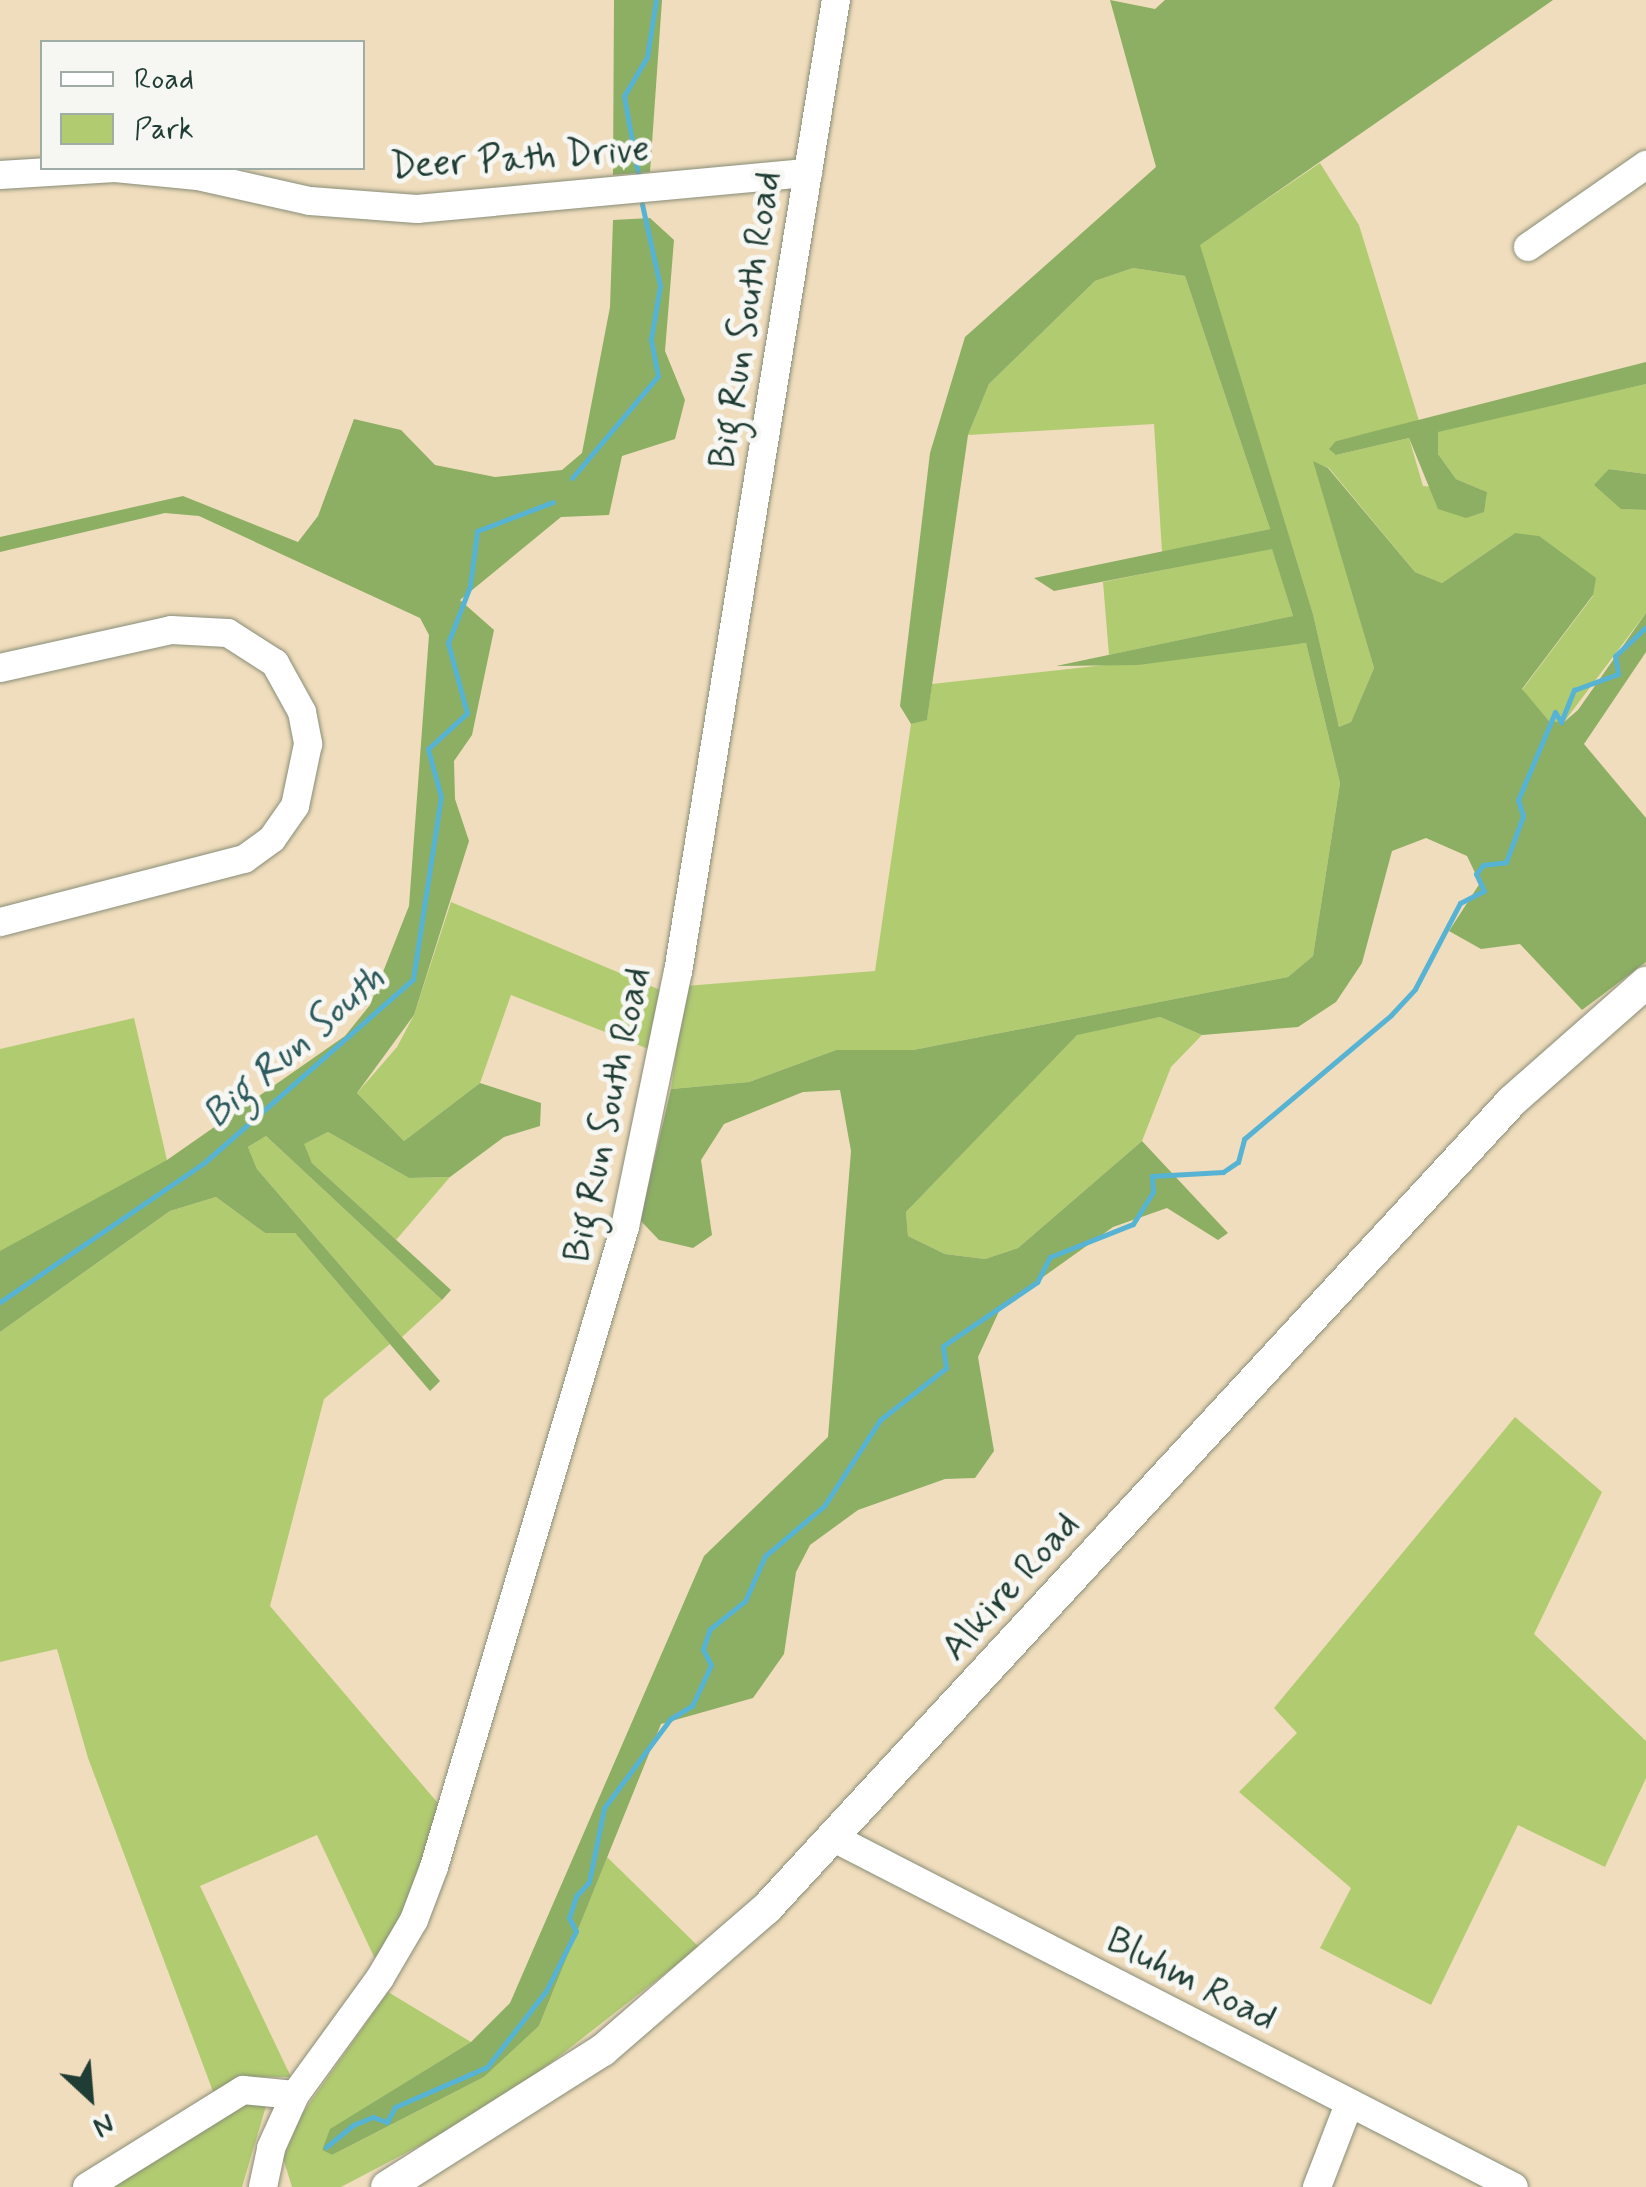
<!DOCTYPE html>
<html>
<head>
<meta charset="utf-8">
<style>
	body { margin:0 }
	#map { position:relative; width:1646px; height:2187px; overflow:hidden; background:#f0ddbd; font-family:Mynerve,sans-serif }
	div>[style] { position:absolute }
	.green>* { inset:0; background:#b1cb71 }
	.forest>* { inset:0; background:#8caf63 }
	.stream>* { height:5px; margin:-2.5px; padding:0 2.5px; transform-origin:2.5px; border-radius:2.5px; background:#56b3d4 }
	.roads { filter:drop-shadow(0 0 2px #888d78) drop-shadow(0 0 2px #888d78) }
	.minor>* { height:28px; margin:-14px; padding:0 14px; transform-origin:14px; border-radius:14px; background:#fff }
	.major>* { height:32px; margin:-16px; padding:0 16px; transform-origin:16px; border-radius:16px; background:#fff }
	span { translate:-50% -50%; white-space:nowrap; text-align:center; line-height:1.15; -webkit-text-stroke:10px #f6f6f2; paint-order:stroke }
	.street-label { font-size:38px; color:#1f3d34 }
	.water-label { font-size:40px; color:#2d5a5c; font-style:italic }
	.legend { position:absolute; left:40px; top:40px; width:325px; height:130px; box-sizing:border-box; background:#f6f6f2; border:2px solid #a0aca6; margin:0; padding:12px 18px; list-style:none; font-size:30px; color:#1f3d34 }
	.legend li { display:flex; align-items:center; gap:20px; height:50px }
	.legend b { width:50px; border:2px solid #a0aca6 }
	.north { position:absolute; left:40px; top:2047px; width:100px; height:100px; -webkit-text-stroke:8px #f6f6f2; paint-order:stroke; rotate:154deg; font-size:28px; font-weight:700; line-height:40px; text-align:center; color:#1f3d34 }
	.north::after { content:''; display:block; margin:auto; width:35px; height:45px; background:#1f3d34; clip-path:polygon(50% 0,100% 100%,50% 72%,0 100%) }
</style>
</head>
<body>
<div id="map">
	<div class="green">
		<div style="clip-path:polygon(1320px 163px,1359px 225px,1419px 421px,1336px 441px,1336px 455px,1409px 438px,1423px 486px,1487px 492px,1456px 479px,1438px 454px,1438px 431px,1646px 384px,1646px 474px,1609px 469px,1621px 509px,1646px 510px,1646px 613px,1564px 722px,1549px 721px,1522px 690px,1593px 596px,1515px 533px,1442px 583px,1415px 572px,1329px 468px,1314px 462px,1374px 668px,1351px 722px,1339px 727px,1313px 614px,1199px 245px)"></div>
		<div style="clip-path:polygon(1133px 268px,1185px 276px,1270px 529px,1162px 552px,1154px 424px,968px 435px,989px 384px,1095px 281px)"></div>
		<div style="clip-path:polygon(1272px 548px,1293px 616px,1109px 655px,1103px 582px)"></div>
		<div style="clip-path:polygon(1306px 643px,1340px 783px,1313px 956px,1288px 977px,913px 1050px,836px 1050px,749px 1082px,671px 1089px,685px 986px,875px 971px,911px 724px,927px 719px,932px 684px)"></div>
		<div style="clip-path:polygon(451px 902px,665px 992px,656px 1052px,511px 995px,480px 1083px,404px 1141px,357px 1093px,397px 1047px,414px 1015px)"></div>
		<div style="clip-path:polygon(1160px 1017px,1202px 1035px,1171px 1067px,1142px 1141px,1018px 1248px,985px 1259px,945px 1254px,908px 1236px,906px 1212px,1077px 1034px)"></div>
		<div style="clip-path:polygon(134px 1018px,173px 1186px,0 1310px,0 1049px)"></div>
		<div style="clip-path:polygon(328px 1132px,409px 1178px,450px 1177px,396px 1240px,312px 1163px,303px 1144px)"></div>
		<div style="clip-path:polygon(266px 1136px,442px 1300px,402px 1337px,257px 1169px,248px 1147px)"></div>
		<div style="clip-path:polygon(216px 1197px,265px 1233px,295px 1233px,390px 1344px,324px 1399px,270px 1606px,442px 1808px,418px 1886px,375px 1959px,317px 1835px,200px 1886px,291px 2077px,246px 2077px,214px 2094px,88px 1758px,57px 1649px,0 1662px,0 1332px,170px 1211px)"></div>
		<div style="clip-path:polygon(1515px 1417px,1602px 1492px,1534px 1634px,1646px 1741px,1646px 1778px,1605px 1867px,1518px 1825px,1431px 2005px,1320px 1948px,1351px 1888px,1239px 1792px,1297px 1733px,1274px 1708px)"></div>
		<div style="clip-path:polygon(607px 1857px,699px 1947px,525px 2083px,444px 2133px,341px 2187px,292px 2187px,283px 2158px,302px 2114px,388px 1992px,471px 2042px,331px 2129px,322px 2150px,332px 2155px,484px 2077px,539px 2026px)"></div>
		<div style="clip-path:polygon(247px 2099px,266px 2106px,242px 2187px,110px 2187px)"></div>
	</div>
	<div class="forest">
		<div style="clip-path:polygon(614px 0,662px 0,650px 172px,613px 175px)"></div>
		<div style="clip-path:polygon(1110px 0,1155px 9px,1165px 0,1553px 0,1200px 245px,1313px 614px,1339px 727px,1351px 722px,1374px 668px,1313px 461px,1328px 468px,1415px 572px,1442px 583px,1515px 533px,1539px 536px,1596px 578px,1593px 595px,1522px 689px,1549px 721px,1564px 722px,1578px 710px,1646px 613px,1646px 652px,1584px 744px,1646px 818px,1646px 962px,1582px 1010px,1520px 944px,1481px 949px,1449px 931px,1480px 883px,1467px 856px,1426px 838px,1392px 851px,1362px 963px,1336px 1002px,1298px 1027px,1202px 1035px,1160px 1017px,1077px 1035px,906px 1212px,908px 1236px,945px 1254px,985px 1259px,1018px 1248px,1142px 1141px,1228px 1233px,1218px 1240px,1167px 1208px,1113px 1227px,1001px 1307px,978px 1357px,994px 1451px,975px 1478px,945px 1479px,858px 1510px,810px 1545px,796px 1572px,784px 1654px,753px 1698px,661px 1724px,539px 2026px,484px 2077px,332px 2155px,322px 2150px,330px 2129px,471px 2042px,510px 2003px,704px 1556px,828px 1437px,851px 1151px,840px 1090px,803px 1092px,724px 1124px,701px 1160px,712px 1235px,693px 1248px,659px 1240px,640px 1220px,671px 1089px,749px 1082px,836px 1050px,913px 1050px,1288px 977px,1313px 956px,1340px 783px,1306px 643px,1138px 665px,1056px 666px,1293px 616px,1272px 549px,1054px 591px,1034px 578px,1270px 529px,1185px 276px,1133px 268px,1095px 281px,989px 384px,968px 435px,927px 720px,911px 724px,900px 706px,930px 453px,965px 337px,1156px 167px)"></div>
		<div style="clip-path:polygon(650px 218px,674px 240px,665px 351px,685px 400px,675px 439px,622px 456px,609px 515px,561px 517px,460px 600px,494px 630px,472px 735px,454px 761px,455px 799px,469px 841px,414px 1015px,357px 1093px,404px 1141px,480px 1083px,541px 1103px,540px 1126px,504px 1137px,450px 1177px,409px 1178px,328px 1132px,304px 1144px,312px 1163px,451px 1290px,442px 1300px,266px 1136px,248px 1147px,257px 1169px,440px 1381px,430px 1391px,295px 1233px,265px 1233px,216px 1197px,170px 1211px,0 1332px,0 1251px,167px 1160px,345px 1036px,370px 1005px,409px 906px,429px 635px,420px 618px,199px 516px,165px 513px,0 552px,0 537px,183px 496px,298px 542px,318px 516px,354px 419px,401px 430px,435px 465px,495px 477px,562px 470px,582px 453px,610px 307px,613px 220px)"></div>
		<div style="clip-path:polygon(1646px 362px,1646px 384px,1438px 432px,1438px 454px,1456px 479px,1487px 492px,1484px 512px,1466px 518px,1438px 509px,1409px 438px,1336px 455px,1329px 449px,1336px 441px)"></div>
		<div style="clip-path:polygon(1609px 469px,1646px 474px,1646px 510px,1621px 509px,1594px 485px)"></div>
	</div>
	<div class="stream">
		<div style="left:638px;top:174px;width:79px;rotate:-100.2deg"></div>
		<div style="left:624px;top:96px;width:45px;rotate:-59.5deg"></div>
		<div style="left:647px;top:57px;width:58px;rotate:-81deg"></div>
		<div style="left:572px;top:478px;width:133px;rotate:-49.9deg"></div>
		<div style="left:658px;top:376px;width:38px;rotate:-101deg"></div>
		<div style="left:651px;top:339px;width:54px;rotate:-80.4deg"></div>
		<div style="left:660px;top:286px;width:84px;rotate:-102.4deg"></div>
		<div style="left:0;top:1302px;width:248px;rotate:-34.3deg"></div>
		<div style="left:205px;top:1162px;width:277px;rotate:-41.3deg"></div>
		<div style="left:413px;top:979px;width:184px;rotate:-81.3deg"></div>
		<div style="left:441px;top:797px;width:50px;rotate:-105.2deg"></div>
		<div style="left:428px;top:749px;width:53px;rotate:-42.7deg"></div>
		<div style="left:467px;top:713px;width:73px;rotate:-105.2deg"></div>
		<div style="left:448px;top:643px;width:61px;rotate:-68.9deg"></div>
		<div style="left:470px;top:586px;width:55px;rotate:-82.7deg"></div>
		<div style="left:477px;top:531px;width:81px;rotate:-20.9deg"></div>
		<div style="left:326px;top:2147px;width:35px;rotate:-39deg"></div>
		<div style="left:353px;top:2125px;width:22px;rotate:-22deg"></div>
		<div style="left:373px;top:2117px;width:15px;rotate:20deg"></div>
		<div style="left:387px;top:2122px;width:17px;rotate:-62deg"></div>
		<div style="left:395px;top:2107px;width:100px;rotate:-23.5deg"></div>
		<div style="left:487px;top:2067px;width:96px;rotate:-52.2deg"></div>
		<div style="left:546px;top:1991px;width:67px;rotate:-63.4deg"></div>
		<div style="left:576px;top:1931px;width:15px;rotate:-118deg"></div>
		<div style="left:569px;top:1918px;width:23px;rotate:-72deg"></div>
		<div style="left:576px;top:1896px;width:19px;rotate:-47deg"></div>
		<div style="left:589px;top:1882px;width:76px;rotate:-78.5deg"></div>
		<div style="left:604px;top:1808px;width:111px;rotate:-53.4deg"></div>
		<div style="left:670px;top:1719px;width:26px;rotate:-31deg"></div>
		<div style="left:692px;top:1706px;width:45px;rotate:-65.1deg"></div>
		<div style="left:711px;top:1665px;width:18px;rotate:-117deg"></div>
		<div style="left:703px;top:1649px;width:21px;rotate:-71deg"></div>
		<div style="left:710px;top:1629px;width:45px;rotate:-38.7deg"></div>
		<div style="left:745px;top:1601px;width:49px;rotate:-66deg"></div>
		<div style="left:765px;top:1556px;width:77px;rotate:-40.3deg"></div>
		<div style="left:824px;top:1506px;width:103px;rotate:-56.9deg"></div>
		<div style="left:880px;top:1420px;width:84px;rotate:-38.2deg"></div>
		<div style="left:946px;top:1368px;width:22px;rotate:-98deg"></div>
		<div style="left:943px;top:1346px;width:114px;rotate:-34.2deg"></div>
		<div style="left:1037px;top:1282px;width:28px;rotate:-63deg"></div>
		<div style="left:1050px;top:1257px;width:89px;rotate:-21.7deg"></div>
		<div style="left:1133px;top:1224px;width:38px;rotate:-58deg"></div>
		<div style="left:1153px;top:1192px;width:16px;rotate:-94deg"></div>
		<div style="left:1152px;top:1176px;width:71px;rotate:-3.2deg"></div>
		<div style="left:1223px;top:1172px;width:18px;rotate:-34deg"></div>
		<div style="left:1238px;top:1162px;width:24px;rotate:-75deg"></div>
		<div style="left:1244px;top:1139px;width:192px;rotate:-40.1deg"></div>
		<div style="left:1391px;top:1015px;width:35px;rotate:-47deg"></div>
		<div style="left:1415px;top:989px;width:97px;rotate:-62.4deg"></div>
		<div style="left:1460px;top:903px;width:27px;rotate:-27deg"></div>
		<div style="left:1484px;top:891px;width:19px;rotate:-115deg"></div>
		<div style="left:1476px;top:874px;width:11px;rotate:-52deg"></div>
		<div style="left:1483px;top:865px;width:23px;rotate:-7deg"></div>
		<div style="left:1506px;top:862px;width:49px;rotate:-69.7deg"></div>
		<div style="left:1523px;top:816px;width:17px;rotate:-107deg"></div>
		<div style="left:1518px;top:800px;width:95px;rotate:-67.2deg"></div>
		<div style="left:1555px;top:712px;width:12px;rotate:59deg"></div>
		<div style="left:1561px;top:722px;width:35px;rotate:-68deg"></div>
		<div style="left:1574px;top:690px;width:47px;rotate:-20deg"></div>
		<div style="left:1618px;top:674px;width:18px;rotate:-99deg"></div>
		<div style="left:1615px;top:656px;width:42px;rotate:-43.1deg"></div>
	</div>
	<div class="roads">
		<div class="minor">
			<div style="left:0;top:175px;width:115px;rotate:-3.5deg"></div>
			<div style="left:115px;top:168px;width:83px;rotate:5.5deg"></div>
			<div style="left:198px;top:176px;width:115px;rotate:12.6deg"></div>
			<div style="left:310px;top:201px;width:107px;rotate:4.3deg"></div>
			<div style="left:417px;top:209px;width:393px;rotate:-5.3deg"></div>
			<div style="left:1528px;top:247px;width:144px;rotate:-34.8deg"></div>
			<div style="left:0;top:668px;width:175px;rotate:-12.5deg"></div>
			<div style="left:171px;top:630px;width:57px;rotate:3deg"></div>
			<div style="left:228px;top:633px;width:56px;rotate:32.6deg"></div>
			<div style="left:275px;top:663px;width:56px;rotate:61.1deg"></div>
			<div style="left:302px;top:712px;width:33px;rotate:79deg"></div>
			<div style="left:308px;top:744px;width:63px;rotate:101.8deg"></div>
			<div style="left:295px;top:806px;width:40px;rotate:124.9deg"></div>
			<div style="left:272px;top:839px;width:34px;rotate:144deg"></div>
			<div style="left:244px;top:859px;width:252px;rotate:165.5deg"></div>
			<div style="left:834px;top:1838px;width:764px;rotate:27.17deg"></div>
			<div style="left:87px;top:2187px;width:184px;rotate:-31.9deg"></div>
			<div style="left:243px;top:2090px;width:52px;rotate:5.5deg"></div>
			<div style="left:263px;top:2187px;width:40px;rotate:-78deg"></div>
			<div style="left:271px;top:2148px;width:58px;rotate:-65.6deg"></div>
			<div style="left:295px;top:2095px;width:145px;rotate:-54deg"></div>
			<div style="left:380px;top:1978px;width:67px;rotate:-59.6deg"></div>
			<div style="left:414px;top:1920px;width:57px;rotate:-69.3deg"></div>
			<div style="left:434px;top:1867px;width:668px;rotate:-73.38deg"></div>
			<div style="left:625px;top:1227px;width:260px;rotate:-78.3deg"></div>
			<div style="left:678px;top:972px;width:985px;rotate:-80.77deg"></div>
			<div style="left:1317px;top:2187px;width:89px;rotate:-68.9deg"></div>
		</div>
		<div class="major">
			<div style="left:387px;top:2187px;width:256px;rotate:-32.4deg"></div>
			<div style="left:603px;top:2050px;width:216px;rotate:-40.9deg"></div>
			<div style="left:766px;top:1909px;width:1100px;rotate:-47.28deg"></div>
			<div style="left:1512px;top:1101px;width:179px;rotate:-41.4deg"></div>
		</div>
	</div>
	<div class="street-label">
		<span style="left:520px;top:159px;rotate:-4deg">Deer Path Drive</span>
		<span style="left:746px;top:320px;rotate:-81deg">Big Run South Road</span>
		<span style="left:608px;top:1115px;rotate:-78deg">Big Run South Road</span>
		<span style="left:1011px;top:1587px;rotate:-48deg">Alkire Road</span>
		<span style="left:1191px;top:1980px;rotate:27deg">Bluhm Road</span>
	</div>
	<div class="water-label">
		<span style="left:294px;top:1047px;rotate:-41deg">Big Run South</span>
	</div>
	<ul class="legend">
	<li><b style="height:12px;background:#fff"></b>Road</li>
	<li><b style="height:28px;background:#b1cb71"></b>Park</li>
	</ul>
	<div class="north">N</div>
</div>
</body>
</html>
